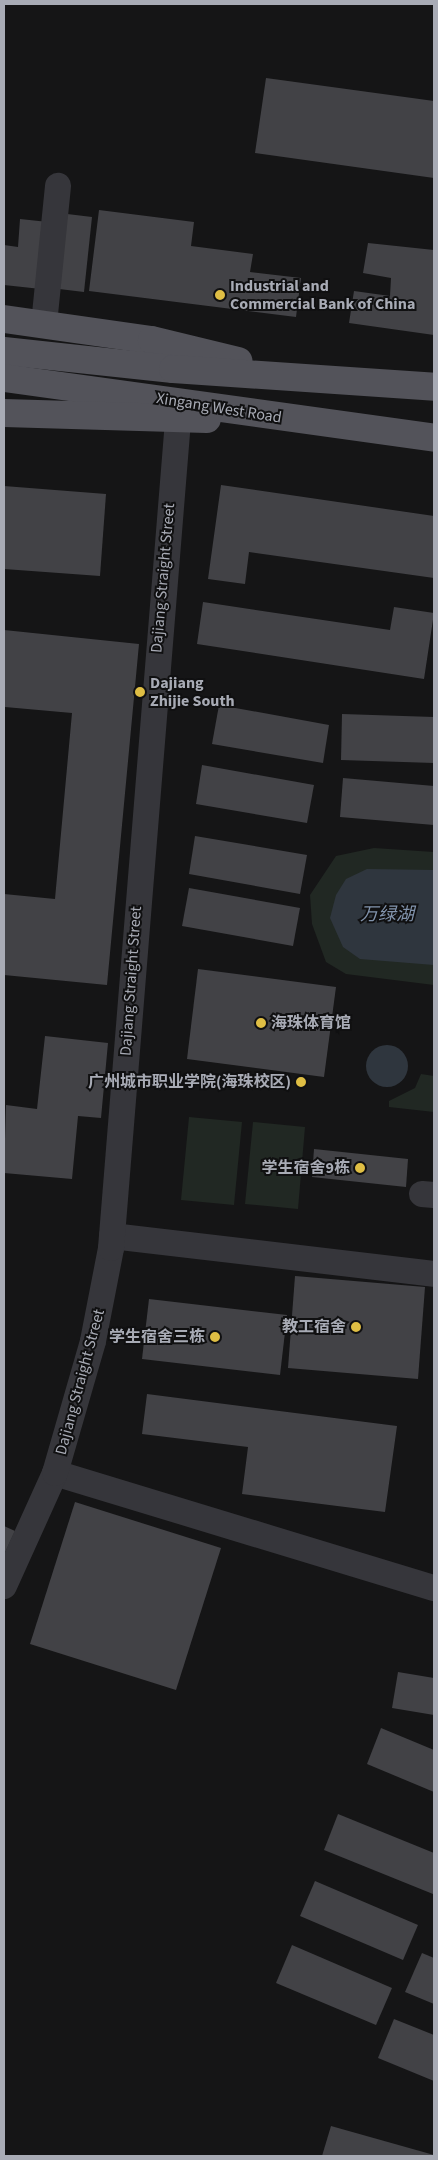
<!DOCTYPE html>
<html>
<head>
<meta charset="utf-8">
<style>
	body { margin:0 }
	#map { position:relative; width:438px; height:2160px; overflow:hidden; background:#151516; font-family:"Source Sans 3","Noto Sans SC",sans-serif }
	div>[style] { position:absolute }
	.green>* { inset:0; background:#212823 }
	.water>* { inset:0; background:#2f363e }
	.round { border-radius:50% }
	.building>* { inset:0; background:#424246 }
	.minor>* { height:26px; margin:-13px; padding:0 13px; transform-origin:13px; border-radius:13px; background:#36363b }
	.major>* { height:28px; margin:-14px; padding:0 14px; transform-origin:14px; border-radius:14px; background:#53535a }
	.dots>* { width:14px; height:14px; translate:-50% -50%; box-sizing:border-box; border:2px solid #101011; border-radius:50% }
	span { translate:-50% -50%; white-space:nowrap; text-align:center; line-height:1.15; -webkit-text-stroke:4px #101011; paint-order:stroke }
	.poi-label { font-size:16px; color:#a8abb5; font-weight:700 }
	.left { translate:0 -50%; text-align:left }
	.right { translate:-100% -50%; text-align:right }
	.street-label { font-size:16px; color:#a8abb5 }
	.water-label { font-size:18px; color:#8294ad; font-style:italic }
	.frame { position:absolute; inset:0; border:5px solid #a8abb5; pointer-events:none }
</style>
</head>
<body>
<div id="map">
	<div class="green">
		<div style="clip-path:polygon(374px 848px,434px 852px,434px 985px,346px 974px,326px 962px,312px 924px,310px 895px,336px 856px)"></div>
		<div style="clip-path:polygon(421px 1074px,434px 1076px,434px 1112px,389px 1107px,389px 1101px,415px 1088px)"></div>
		<div style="clip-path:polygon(189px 1117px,242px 1122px,234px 1205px,181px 1200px)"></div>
		<div style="clip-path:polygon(253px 1122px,305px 1127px,298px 1209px,245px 1204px)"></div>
	</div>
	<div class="water">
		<div style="clip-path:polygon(367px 869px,434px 870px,434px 965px,360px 959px,343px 947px,330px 918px,336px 895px,346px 879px)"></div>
		<div class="round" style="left:366px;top:1045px;width:42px;height:42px"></div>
	</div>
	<div class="building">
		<div style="clip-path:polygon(266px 78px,434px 101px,434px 178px,255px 153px)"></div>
		<div style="clip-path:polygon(99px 210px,194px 222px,191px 246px,253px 254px,250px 272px,301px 278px,296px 317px,89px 291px)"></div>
		<div style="clip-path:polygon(59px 213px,92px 217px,84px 292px,51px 288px)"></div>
		<div style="clip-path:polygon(20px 219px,48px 222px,41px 289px,4px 285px,4px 245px,18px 247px)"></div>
		<div style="clip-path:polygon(368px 243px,434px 250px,434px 335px,349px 323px,354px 291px,390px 296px,391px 278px,363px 273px)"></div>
		<div style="clip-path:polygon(221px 485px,434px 516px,434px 578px,249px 552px,245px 584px,208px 579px)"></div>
		<div style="clip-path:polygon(4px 486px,106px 494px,100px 576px,4px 569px)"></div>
		<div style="clip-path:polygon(203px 602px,390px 630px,394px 607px,434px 613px,424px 679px,197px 644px)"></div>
		<div style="clip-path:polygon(4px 630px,139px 644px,107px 985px,4px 975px,4px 894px,55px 899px,72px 713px,5px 707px,4px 711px)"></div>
		<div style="clip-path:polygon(219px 705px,329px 725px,323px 763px,212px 744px)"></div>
		<div style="clip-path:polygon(342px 714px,434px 717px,434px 763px,341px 760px)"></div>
		<div style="clip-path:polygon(202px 765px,314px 785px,307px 823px,196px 804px)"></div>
		<div style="clip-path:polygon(343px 778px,434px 786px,434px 825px,340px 817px)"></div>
		<div style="clip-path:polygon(195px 836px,307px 855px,300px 894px,189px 874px)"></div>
		<div style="clip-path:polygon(189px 888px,300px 908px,293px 946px,182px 926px)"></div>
		<div style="clip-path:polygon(198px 969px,336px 987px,324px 1077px,187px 1059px)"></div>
		<div style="clip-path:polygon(45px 1036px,108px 1043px,101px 1118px,78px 1116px,72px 1179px,4px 1173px,6px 1105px,37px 1109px)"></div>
		<div style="clip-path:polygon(314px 1149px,408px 1159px,406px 1187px,312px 1177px)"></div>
		<div style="clip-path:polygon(295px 1276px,425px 1287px,418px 1379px,288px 1368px)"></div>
		<div style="clip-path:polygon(149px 1299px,287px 1315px,280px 1375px,142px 1359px)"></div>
		<div style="clip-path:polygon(147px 1394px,397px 1426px,385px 1512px,242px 1494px,248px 1447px,142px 1434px)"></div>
		<div style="clip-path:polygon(75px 1502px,221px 1548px,176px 1690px,30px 1644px)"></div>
		<div style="clip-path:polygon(4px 1526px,15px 1531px,4px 1555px)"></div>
		<div style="clip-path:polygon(398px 1672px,434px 1678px,434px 1715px,392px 1708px)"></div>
		<div style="clip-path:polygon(381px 1728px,434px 1750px,434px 1792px,367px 1764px)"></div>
		<div style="clip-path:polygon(338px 1814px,434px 1853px,433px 1894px,324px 1850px)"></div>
		<div style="clip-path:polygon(315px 1881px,418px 1925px,403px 1960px,300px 1916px)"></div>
		<div style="clip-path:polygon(292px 1945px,392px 1988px,376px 2025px,276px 1983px)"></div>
		<div style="clip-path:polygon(422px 1953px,434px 1958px,434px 2004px,405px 1992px)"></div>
		<div style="clip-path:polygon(394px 2019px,434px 2035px,434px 2081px,378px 2058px)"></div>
		<div style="clip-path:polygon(331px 2126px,434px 2155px,434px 2156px,322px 2156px)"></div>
	</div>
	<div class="minor">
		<div style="left:44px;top:324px;width:139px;rotate:-84.2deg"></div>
		<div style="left:422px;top:1194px;width:12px;rotate:5deg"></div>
		<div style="left:112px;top:1236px;width:324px;rotate:6.7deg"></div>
		<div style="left:55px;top:1473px;width:396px;rotate:16.9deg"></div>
		<div style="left:4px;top:1586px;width:124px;rotate:-65.7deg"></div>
		<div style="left:55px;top:1473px;width:137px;rotate:-73.9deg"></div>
		<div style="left:93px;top:1341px;width:95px;rotate:-79deg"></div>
		<div style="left:111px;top:1248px;width:831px;rotate:-85.37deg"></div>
	</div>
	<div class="major">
		<div style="left:4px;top:319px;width:149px;rotate:8.1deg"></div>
		<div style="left:152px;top:340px;width:89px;rotate:13.7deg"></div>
		<div style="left:4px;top:351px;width:170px;rotate:6.1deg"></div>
		<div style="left:173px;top:369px;width:262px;rotate:3.9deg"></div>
		<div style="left:4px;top:378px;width:434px;rotate:7.9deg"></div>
		<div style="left:4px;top:413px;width:203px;rotate:1.7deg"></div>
	</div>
	<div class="dots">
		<div style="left:220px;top:295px;background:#dfbe44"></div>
		<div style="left:140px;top:692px;background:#dfbe44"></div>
		<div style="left:261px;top:1023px;background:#dfbe44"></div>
		<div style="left:301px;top:1082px;background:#dfbe44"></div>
		<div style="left:360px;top:1168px;background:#dfbe44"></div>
		<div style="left:356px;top:1327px;background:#dfbe44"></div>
		<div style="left:215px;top:1337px;background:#dfbe44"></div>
	</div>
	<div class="poi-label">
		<span class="left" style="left:230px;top:295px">Industrial and<br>Commercial Bank of China</span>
		<span class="left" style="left:150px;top:692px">Dajiang<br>Zhijie South</span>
		<span class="left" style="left:271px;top:1023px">海珠体育馆</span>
		<span class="right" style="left:291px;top:1082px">广州城市职业学院(海珠校区)</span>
		<span class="right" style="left:350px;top:1168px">学生宿舍9栋</span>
		<span class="right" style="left:346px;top:1327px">教工宿舍</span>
		<span class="right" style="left:205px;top:1337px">学生宿舍三栋</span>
	</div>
	<div class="street-label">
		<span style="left:219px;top:408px;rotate:9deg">Xingang West Road</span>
		<span style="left:163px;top:578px;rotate:-85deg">Dajiang Straight Street</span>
		<span style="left:131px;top:981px;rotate:-86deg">Dajiang Straight Street</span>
		<span style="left:80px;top:1382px;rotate:-75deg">Dajiang Straight Street</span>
	</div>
	<div class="water-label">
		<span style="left:387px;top:915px">万绿湖</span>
	</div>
	<div class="frame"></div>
</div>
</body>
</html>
